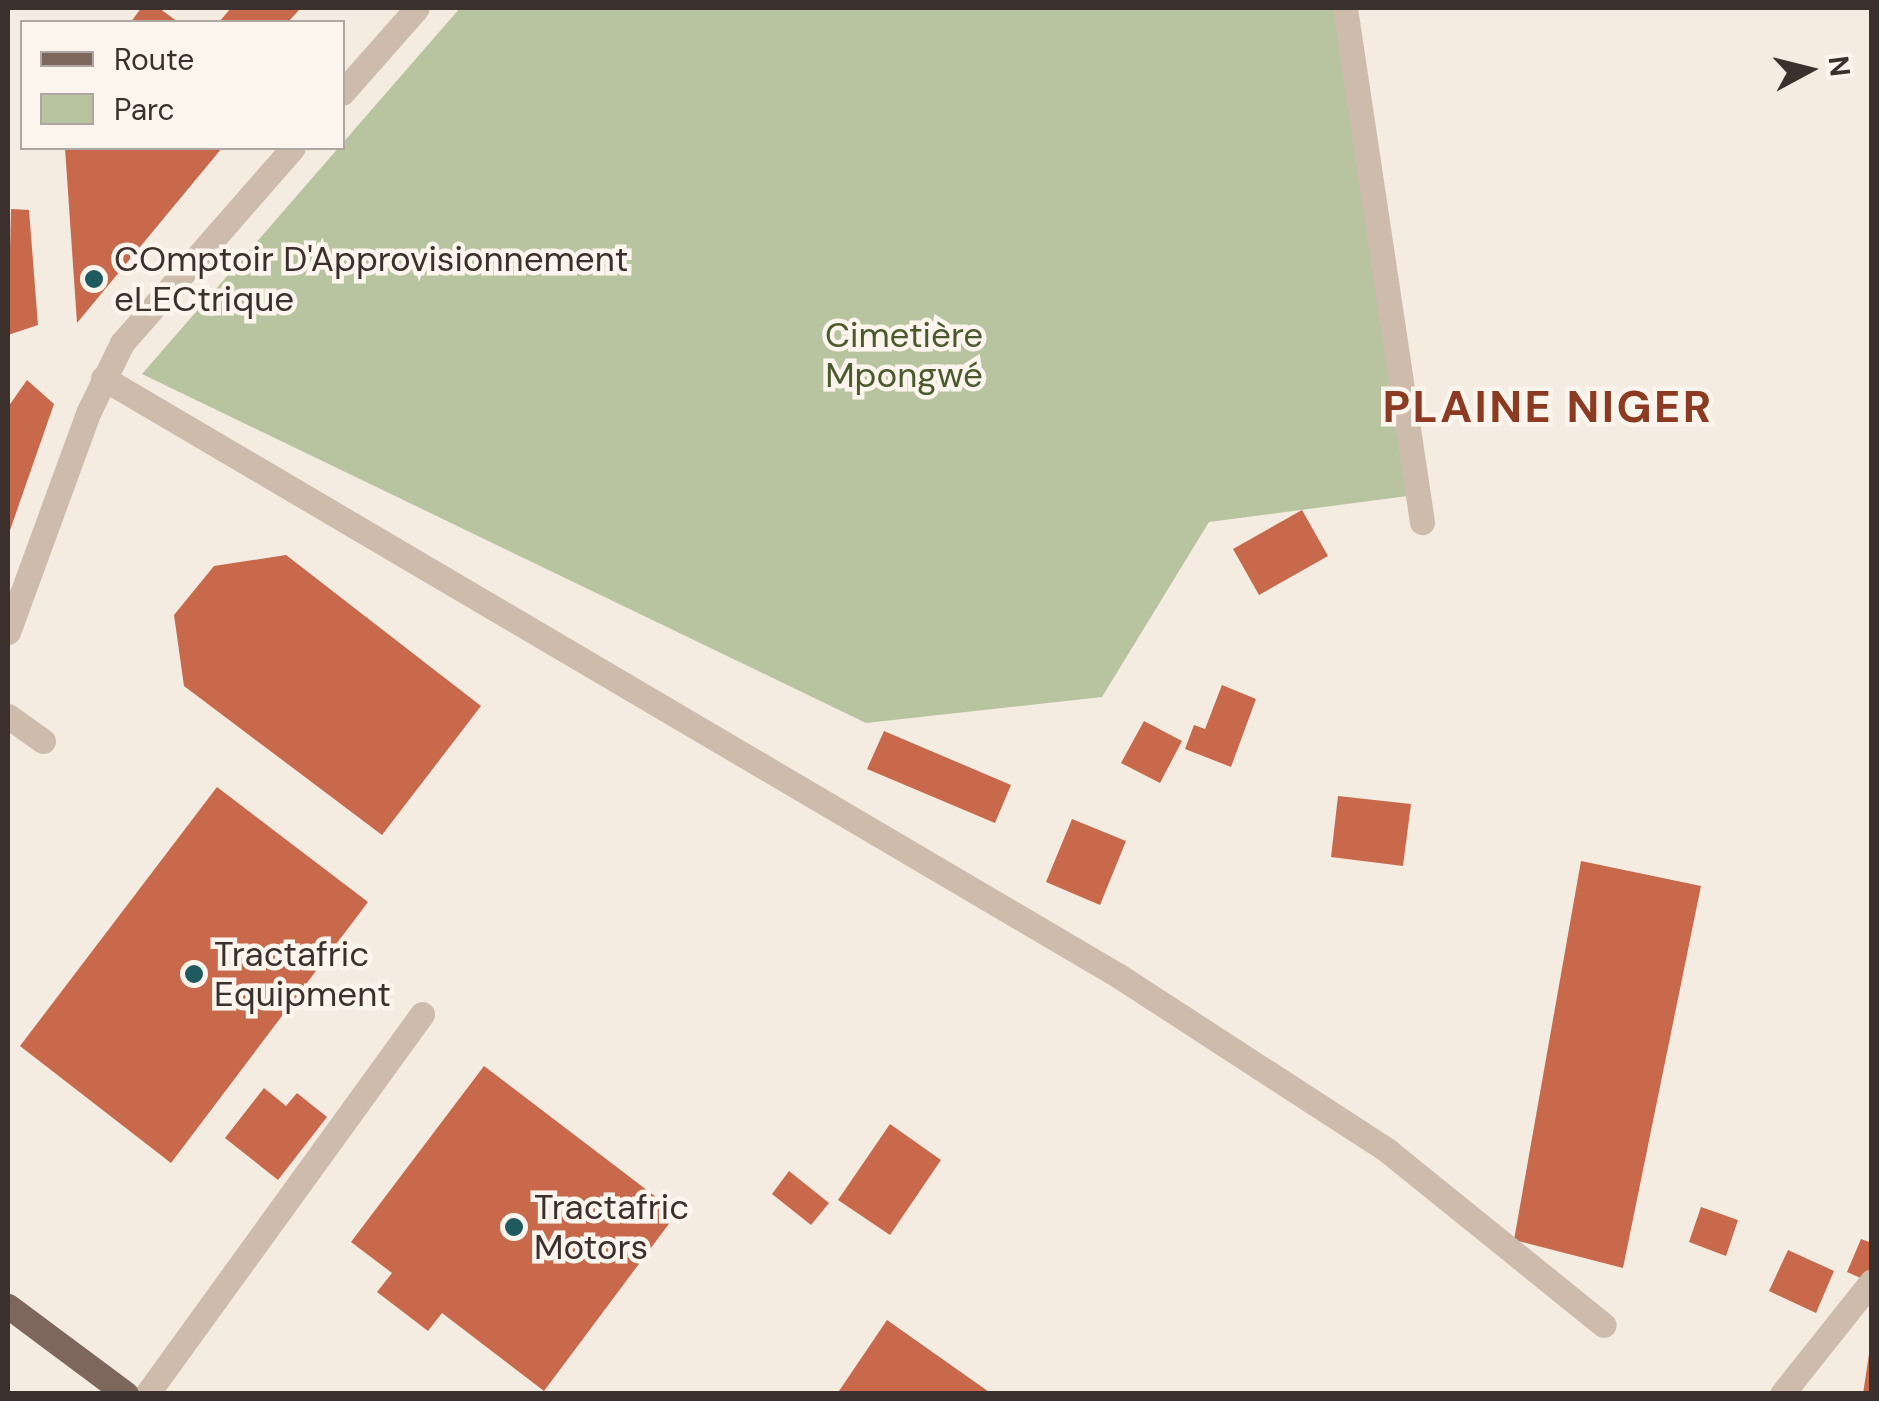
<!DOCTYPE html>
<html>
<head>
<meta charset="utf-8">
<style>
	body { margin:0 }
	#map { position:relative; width:1879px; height:1401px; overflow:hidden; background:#f4ebe1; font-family:"DM Sans",sans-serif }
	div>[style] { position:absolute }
	.green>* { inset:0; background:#b8c4a0 }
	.building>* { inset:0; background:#c8694b }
	.minor>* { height:25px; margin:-12.5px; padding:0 12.5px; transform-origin:12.5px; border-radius:12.5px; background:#cdbbac }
	.major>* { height:25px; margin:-12.5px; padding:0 12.5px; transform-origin:12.5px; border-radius:12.5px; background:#7d675c }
	.dots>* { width:28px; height:28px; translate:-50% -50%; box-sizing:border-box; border:5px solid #fbf5ee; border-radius:50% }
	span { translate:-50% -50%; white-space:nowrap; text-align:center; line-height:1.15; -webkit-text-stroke:9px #fbf5ee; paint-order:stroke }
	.poi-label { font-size:35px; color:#3b302b }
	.left { translate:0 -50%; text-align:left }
	.park-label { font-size:35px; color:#4a5a2e }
	.district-label { font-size:45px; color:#8c3b22; font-weight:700; letter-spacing:2.5px }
	.frame { position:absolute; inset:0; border:10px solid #3b302b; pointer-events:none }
	.legend { position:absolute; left:20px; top:20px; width:325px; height:130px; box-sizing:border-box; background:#fbf5ee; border:2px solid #aea6a0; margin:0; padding:12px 18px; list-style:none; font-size:30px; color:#3b302b }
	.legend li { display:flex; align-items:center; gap:20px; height:50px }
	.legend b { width:50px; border:2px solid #aea6a0 }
	.north { position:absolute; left:1759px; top:20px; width:100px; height:100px; -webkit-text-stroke:8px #fbf5ee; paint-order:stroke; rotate:83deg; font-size:28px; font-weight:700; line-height:40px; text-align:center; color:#3b302b }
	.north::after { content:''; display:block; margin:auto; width:35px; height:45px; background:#3b302b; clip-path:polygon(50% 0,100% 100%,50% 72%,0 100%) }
</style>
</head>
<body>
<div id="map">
	<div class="green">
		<div style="clip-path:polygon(460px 8px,1337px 8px,1408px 496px,1209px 522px,1102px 697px,866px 723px,142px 374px)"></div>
	</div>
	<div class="building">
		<div style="clip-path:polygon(141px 8px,159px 8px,178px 22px,131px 22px)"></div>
		<div style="clip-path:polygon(231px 8px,296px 8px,299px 10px,288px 22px,219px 22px)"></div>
		<div style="clip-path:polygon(65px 148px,222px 148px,77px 323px)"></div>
		<div style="clip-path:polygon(11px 209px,29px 210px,38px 325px,8px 335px)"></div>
		<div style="clip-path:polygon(27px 380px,54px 404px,8px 536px,8px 407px)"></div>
		<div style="clip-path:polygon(1302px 510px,1328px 556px,1259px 595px,1233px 549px)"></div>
		<div style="clip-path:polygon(286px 555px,481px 706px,382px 835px,184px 686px,174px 615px,214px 566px)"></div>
		<div style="clip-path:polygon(1222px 685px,1256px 699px,1231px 767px,1185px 749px,1194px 725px,1205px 729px)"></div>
		<div style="clip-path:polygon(1144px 721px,1182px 741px,1160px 783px,1121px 763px)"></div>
		<div style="clip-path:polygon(884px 731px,1011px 785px,995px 823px,867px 769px)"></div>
		<div style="clip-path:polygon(217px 787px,368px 902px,171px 1163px,20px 1046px)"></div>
		<div style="clip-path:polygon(1338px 796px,1411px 804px,1403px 866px,1331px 857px)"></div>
		<div style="clip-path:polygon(1072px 819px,1126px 841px,1100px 905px,1046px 882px)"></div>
		<div style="clip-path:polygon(1581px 861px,1701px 886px,1623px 1268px,1514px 1240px)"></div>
		<div style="clip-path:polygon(484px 1066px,677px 1213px,544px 1391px,442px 1313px,428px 1331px,377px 1292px,392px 1273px,351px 1242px)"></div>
		<div style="clip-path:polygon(264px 1088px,286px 1106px,297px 1093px,327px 1117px,278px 1180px,225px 1138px)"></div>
		<div style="clip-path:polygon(890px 1124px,941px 1160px,890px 1235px,838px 1200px)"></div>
		<div style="clip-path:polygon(789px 1171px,829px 1203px,811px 1225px,772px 1194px)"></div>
		<div style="clip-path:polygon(1701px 1207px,1738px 1220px,1726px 1256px,1689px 1242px)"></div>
		<div style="clip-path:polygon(1861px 1239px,1872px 1243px,1872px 1283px,1847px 1272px)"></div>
		<div style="clip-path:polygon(1788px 1250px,1834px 1271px,1816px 1313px,1769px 1291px)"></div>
		<div style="clip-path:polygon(887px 1320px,992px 1394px,837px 1394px)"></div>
		<div style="clip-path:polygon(1869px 1354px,1872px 1394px,1863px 1394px)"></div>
	</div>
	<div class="minor">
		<div style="left:1345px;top:8px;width:520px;rotate:81.48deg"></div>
		<div style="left:342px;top:93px;width:113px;rotate:-48.6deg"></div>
		<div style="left:103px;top:378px;width:1179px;rotate:30.48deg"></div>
		<div style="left:1119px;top:976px;width:321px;rotate:33deg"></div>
		<div style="left:1388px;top:1151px;width:277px;rotate:38.9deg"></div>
		<div style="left:8px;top:632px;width:235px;rotate:-69.9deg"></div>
		<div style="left:89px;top:411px;width:76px;rotate:-64.1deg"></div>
		<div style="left:122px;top:343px;width:259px;rotate:-48.8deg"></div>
		<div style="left:8px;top:716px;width:43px;rotate:35.5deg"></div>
		<div style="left:147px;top:1394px;width:469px;rotate:-54.1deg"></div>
		<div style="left:1782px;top:1394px;width:144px;rotate:-51.5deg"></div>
	</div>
	<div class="major">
		<div style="left:8px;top:1306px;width:147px;rotate:36.7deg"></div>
	</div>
	<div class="dots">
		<div style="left:94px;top:279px;background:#1f5a5e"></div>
		<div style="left:194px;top:974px;background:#1f5a5e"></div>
		<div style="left:514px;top:1227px;background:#1f5a5e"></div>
	</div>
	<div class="poi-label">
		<span class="left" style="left:114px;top:279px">COmptoir D'Approvisionnement<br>eLECtrique</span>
		<span class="left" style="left:214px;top:974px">Tractafric<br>Equipment</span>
		<span class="left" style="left:534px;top:1227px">Tractafric<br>Motors</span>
	</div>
	<div class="park-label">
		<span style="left:904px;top:355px">Cimetière<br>Mpongwé</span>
	</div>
	<div class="district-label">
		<span style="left:1548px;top:407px">PLAINE NIGER</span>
	</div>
	<div class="frame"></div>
	<ul class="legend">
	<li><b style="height:12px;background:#7d675c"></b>Route</li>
	<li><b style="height:28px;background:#b8c4a0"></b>Parc</li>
	</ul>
	<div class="north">N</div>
</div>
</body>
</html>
